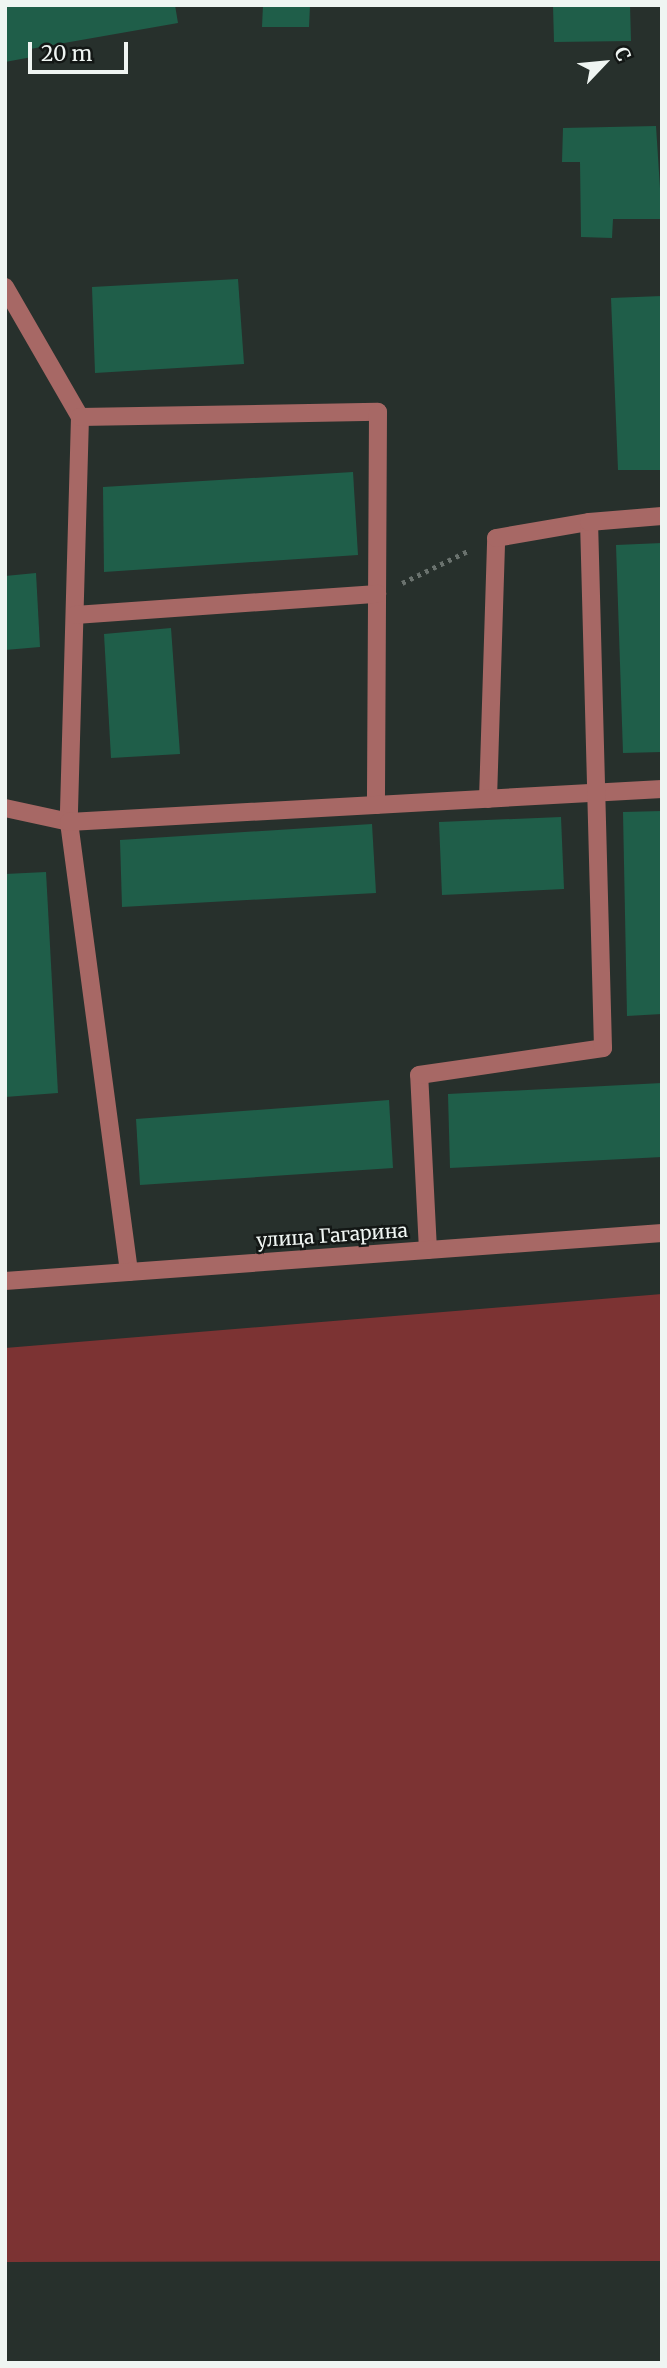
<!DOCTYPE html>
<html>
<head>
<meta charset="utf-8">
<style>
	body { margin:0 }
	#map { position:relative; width:667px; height:2368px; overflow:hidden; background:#27302c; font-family:Merriweather,serif }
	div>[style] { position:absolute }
	.green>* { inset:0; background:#7c3333 }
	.building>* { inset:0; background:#1f5e49 }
	.path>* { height:4.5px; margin-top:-2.25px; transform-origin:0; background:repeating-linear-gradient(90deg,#6a726e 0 3.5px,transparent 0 8.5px) }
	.minor>* { height:18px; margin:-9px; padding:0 9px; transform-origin:9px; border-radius:9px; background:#a76865 }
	span { translate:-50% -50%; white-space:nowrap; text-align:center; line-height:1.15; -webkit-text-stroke:5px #131715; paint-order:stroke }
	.street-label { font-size:19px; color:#eff5f2 }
	.frame { position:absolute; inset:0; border:7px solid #eff5f2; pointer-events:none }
	.north { position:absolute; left:569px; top:28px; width:70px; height:70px; -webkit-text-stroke:5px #131715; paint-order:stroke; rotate:64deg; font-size:19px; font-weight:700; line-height:28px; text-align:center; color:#eff5f2 }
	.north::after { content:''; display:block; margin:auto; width:24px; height:32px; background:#eff5f2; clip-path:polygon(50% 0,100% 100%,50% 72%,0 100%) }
	.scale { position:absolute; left:28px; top:42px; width:100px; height:32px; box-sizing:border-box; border:4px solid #eff5f2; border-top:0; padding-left:9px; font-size:21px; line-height:24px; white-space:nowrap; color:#eff5f2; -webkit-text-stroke:5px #131715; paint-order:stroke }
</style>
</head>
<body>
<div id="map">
	<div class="green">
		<div style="clip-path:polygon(662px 1294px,662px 2261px,5px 2262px,5px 1348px)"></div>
	</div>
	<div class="building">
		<div style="clip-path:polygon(5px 5px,175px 5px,178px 23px,30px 49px,32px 57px,5px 62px)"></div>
		<div style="clip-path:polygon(263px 5px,310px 5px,309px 27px,262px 27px)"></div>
		<div style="clip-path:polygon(553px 5px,630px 5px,631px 41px,554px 42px)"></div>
		<div style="clip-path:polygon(656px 126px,662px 219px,613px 219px,612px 238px,581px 237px,580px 162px,562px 162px,563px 128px)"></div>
		<div style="clip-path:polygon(238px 279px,244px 364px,95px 373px,92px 287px)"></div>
		<div style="clip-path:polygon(662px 296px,662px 470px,618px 470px,611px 298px)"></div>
		<div style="clip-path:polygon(353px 472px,358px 555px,104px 572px,103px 487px)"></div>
		<div style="clip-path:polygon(662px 543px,662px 752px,623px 753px,616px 545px)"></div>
		<div style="clip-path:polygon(36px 573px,40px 647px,5px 650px,5px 576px)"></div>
		<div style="clip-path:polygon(171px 628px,180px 754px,111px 758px,104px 634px)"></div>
		<div style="clip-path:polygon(662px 811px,662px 1014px,627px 1016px,623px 812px)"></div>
		<div style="clip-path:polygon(561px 817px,564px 889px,442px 895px,439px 822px)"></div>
		<div style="clip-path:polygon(372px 824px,376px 893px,122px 907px,120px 840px)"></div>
		<div style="clip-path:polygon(46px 872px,58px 1093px,5px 1097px,5px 874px)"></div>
		<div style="clip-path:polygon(662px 1083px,662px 1157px,450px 1168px,448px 1094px)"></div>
		<div style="clip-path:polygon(389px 1100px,393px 1168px,140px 1185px,136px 1119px)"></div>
	</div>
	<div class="path">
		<div style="left:402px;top:583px;width:76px;rotate:-25.9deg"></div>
	</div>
	<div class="minor">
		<div style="left:5px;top:287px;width:150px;rotate:60deg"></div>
		<div style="left:80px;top:417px;width:405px;rotate:91.6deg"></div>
		<div style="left:69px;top:822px;width:454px;rotate:82.4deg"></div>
		<div style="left:80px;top:417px;width:298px;rotate:-1deg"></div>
		<div style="left:378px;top:412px;width:393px;rotate:90.3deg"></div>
		<div style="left:75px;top:615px;width:303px;rotate:-4deg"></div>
		<div style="left:488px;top:799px;width:261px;rotate:-88.2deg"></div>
		<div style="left:496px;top:538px;width:94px;rotate:-9.8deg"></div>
		<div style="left:5px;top:808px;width:66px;rotate:12.3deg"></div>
		<div style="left:69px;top:822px;width:594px;rotate:-3.19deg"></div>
		<div style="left:428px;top:1250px;width:175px;rotate:-92.9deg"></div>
		<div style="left:419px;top:1075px;width:186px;rotate:-8.3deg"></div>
		<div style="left:603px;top:1048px;width:526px;rotate:-91.52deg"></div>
		<div style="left:589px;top:522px;width:73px;rotate:-4.7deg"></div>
		<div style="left:5px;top:1281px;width:659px;rotate:-4.18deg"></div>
	</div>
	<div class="street-label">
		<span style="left:332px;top:1236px;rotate:-4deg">улица Гагарина</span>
	</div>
	<div class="frame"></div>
	<div class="north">С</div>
	<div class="scale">20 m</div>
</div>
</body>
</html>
